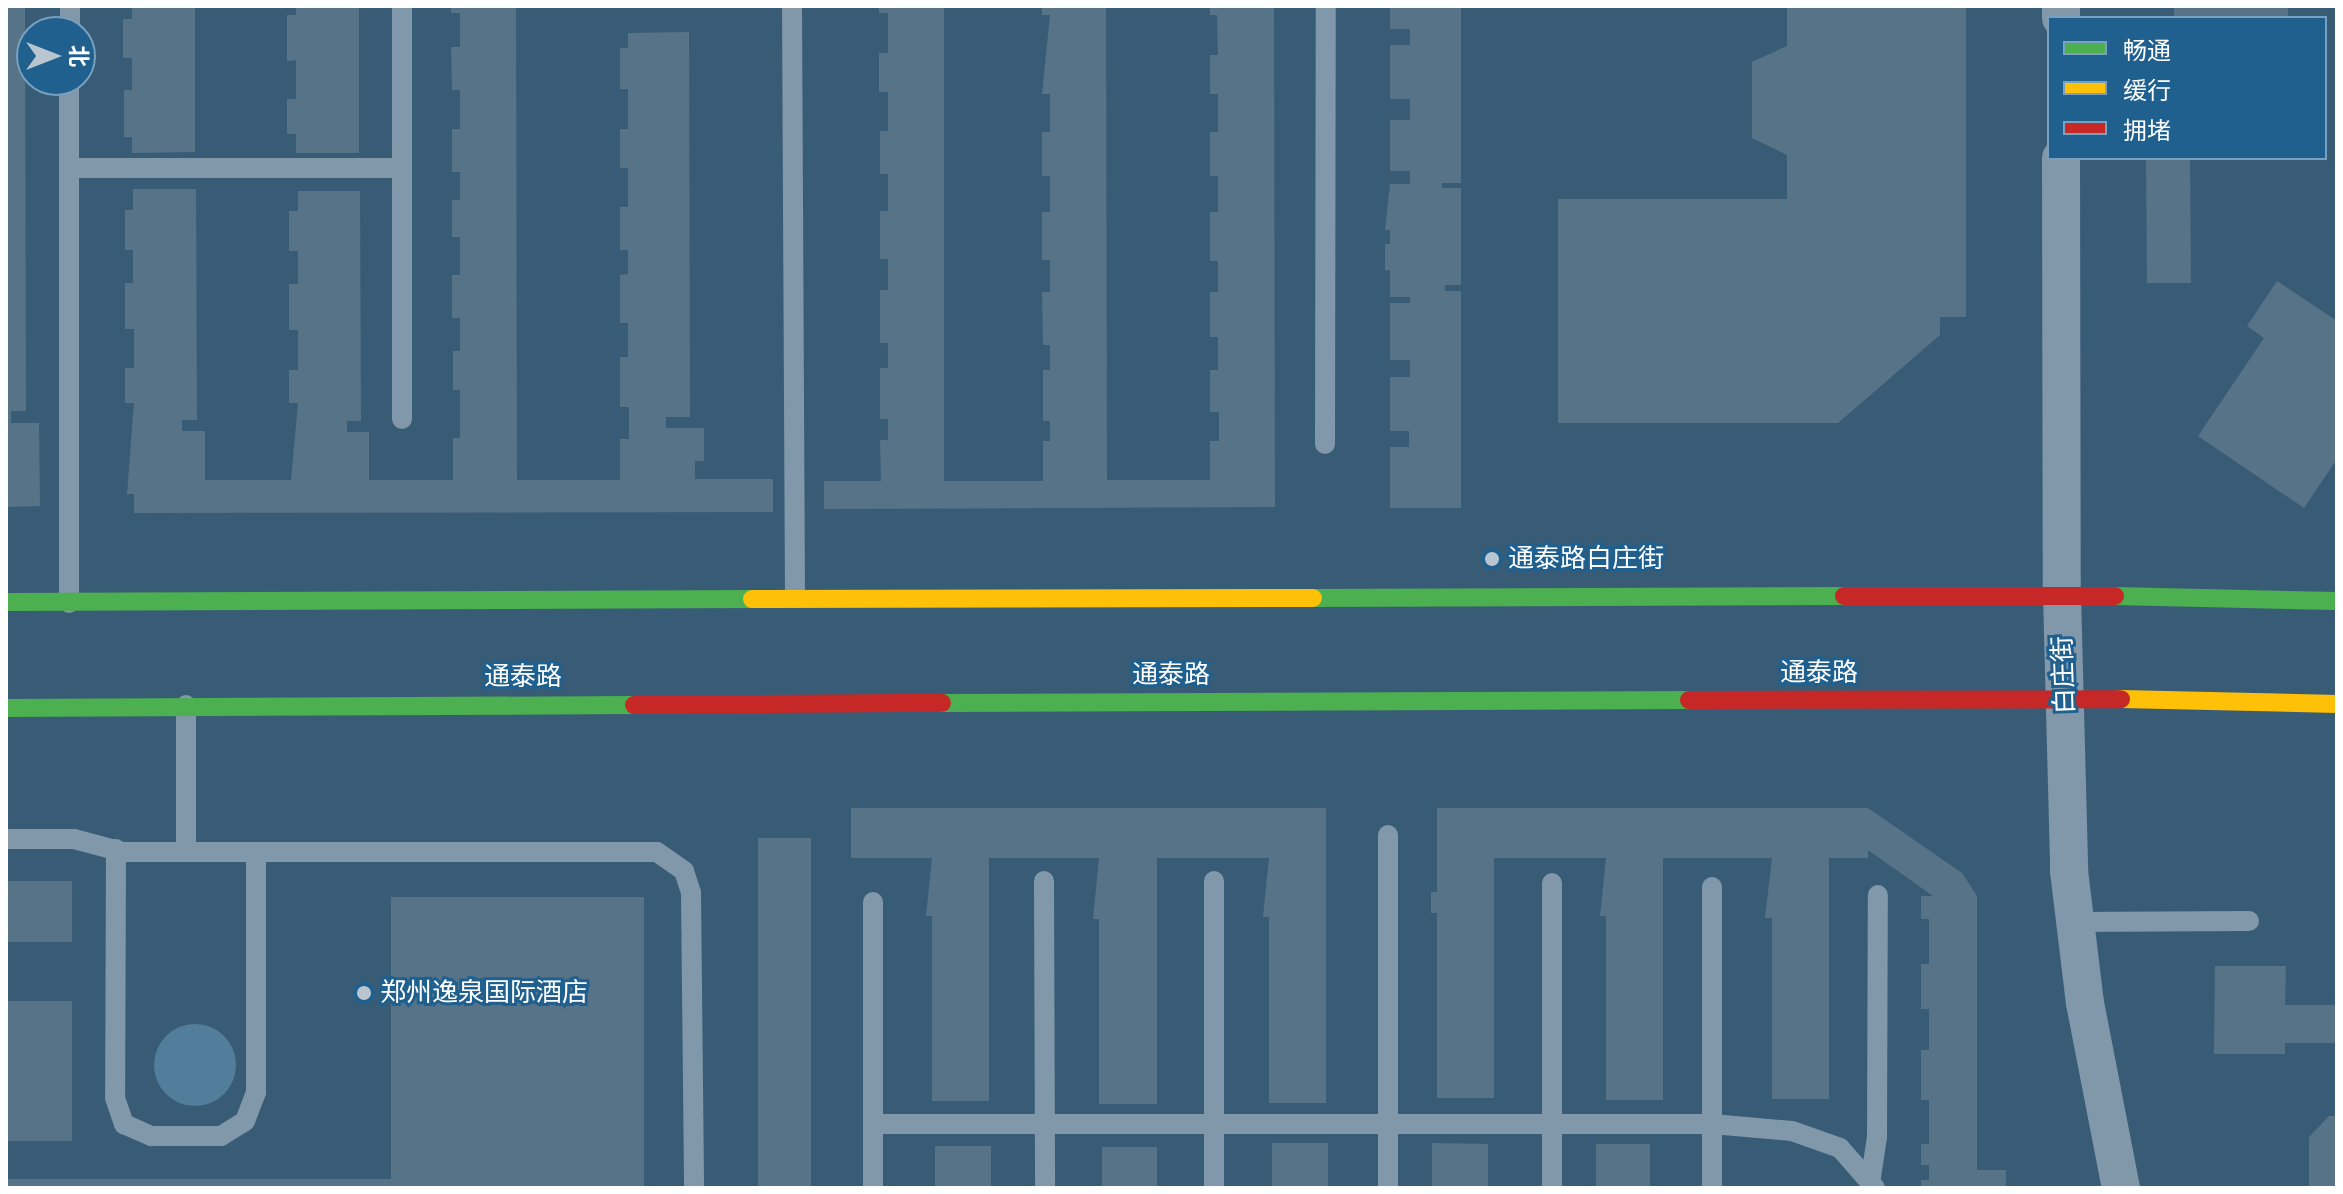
<!DOCTYPE html>
<html>
<head>
<meta charset="utf-8">
<style>
	body { margin:0 }
	#map { position:relative; width:2343px; height:1194px; overflow:hidden; background:#395c76; font-family:"Work Sans","Noto Sans SC",sans-serif }
	div>[style] { position:absolute }
	.water>* { inset:0; background:#527e9c }
	.round { border-radius:50% }
	.building>* { inset:0; background:#577387 }
	.lane>* { height:20px; margin:-10px; padding:0 10px; transform-origin:10px; border-radius:10px; background:#8098a9 }
	.street>* { height:38px; margin:-19px; padding:0 19px; transform-origin:19px; border-radius:19px; background:#8098a9 }
	.fast>* { height:18px; margin:-9px; padding:0 9px; transform-origin:9px; border-radius:9px; background:#4caf50 }
	.slow>* { height:18px; margin:-9px; padding:0 9px; transform-origin:9px; border-radius:9px; background:#ffc107 }
	.jam>* { height:18px; margin:-9px; padding:0 9px; transform-origin:9px; border-radius:9px; background:#c62828 }
	.dots>* { width:22px; height:22px; translate:-50% -50%; box-sizing:border-box; border:4px solid #20608f; border-radius:50% }
	span { translate:-50% -50%; white-space:nowrap; text-align:center; line-height:1.15; -webkit-text-stroke:6px #20608f; paint-order:stroke }
	.poi-label { font-size:26px; color:#fff }
	.left { translate:0 -50%; text-align:left }
	.street-label { font-size:26px; color:#fff }
	.frame { position:absolute; inset:0; border:8px solid #fff; pointer-events:none }
	.legend { position:absolute; left:2047px; top:16px; width:280px; height:144px; box-sizing:border-box; background:#20608f; border:2px solid #79a0bc; margin:0; padding:10px 14px; list-style:none; font-size:24px; color:#fff }
	.legend li { display:flex; align-items:center; gap:16px; height:40px }
	.legend b { width:40px; border:2px solid #79a0bc }
	.north { position:absolute; left:16px; top:16px; width:80px; height:80px; box-sizing:border-box; background:#20608f; border:2px solid #79a0bc; border-radius:50%; rotate:90deg; font-size:22px; font-weight:700; line-height:32px; text-align:center; color:#fff }
	.north::after { content:''; display:block; margin:auto; width:28px; height:36px; background:#bac6cf; clip-path:polygon(50% 0,100% 100%,50% 72%,0 100%) }
</style>
</head>
<body>
<div id="map">
	<div class="water">
		<div class="round" style="left:154px;top:1024px;width:82px;height:82px"></div>
	</div>
	<div class="building">
		<div style="clip-path:polygon(6px 6px,25px 6px,26px 411px,11px 411px,11px 423px,39px 423px,40px 506px,6px 507px)"></div>
		<div style="clip-path:polygon(132px 6px,195px 6px,195px 152px,132px 153px,132px 137px,124px 137px,124px 90px,132px 90px,132px 58px,123px 58px,123px 19px,132px 19px)"></div>
		<div style="clip-path:polygon(296px 6px,359px 6px,359px 153px,296px 153px,296px 134px,287px 134px,287px 99px,296px 99px,296px 60px,287px 61px,287px 15px,296px 15px)"></div>
		<div style="clip-path:polygon(451px 6px,516px 6px,517px 480px,620px 480px,620px 439px,629px 439px,629px 407px,620px 407px,620px 357px,628px 357px,628px 323px,620px 323px,620px 275px,628px 274px,628px 250px,620px 250px,620px 207px,628px 207px,628px 168px,620px 168px,620px 129px,628px 129px,628px 89px,620px 89px,620px 48px,628px 48px,628px 33px,689px 32px,690px 417px,666px 417px,666px 428px,704px 428px,704px 461px,695px 461px,695px 479px,773px 479px,773px 512px,134px 513px,134px 494px,127px 494px,134px 403px,125px 403px,125px 368px,134px 368px,134px 329px,125px 329px,125px 283px,133px 283px,133px 250px,125px 250px,125px 210px,133px 210px,133px 189px,196px 189px,197px 420px,182px 420px,182px 431px,205px 431px,205px 480px,291px 480px,298px 403px,289px 403px,289px 370px,298px 370px,298px 330px,289px 330px,289px 284px,298px 284px,298px 251px,289px 251px,289px 211px,298px 211px,298px 191px,360px 191px,361px 421px,347px 421px,347px 432px,369px 432px,369px 480px,453px 480px,453px 438px,460px 438px,460px 390px,453px 390px,453px 351px,460px 351px,460px 318px,452px 318px,452px 275px,460px 275px,460px 237px,452px 237px,452px 200px,460px 200px,460px 172px,452px 172px,452px 129px,460px 129px,460px 90px,452px 90px,451px 47px,460px 47px,460px 13px,451px 13px)"></div>
		<div style="clip-path:polygon(879px 6px,944px 6px,944px 481px,1043px 481px,1043px 441px,1050px 441px,1050px 421px,1043px 421px,1043px 370px,1050px 370px,1050px 345px,1043px 345px,1042px 292px,1050px 292px,1050px 260px,1042px 260px,1042px 212px,1050px 212px,1050px 176px,1042px 176px,1042px 132px,1050px 132px,1050px 94px,1042px 94px,1050px 15px,1042px 15px,1042px 6px,1106px 6px,1107px 480px,1210px 480px,1210px 441px,1219px 441px,1219px 412px,1210px 412px,1210px 370px,1218px 370px,1218px 337px,1210px 337px,1210px 292px,1218px 292px,1218px 261px,1210px 261px,1210px 212px,1218px 212px,1218px 176px,1210px 176px,1210px 132px,1218px 132px,1218px 94px,1210px 94px,1210px 55px,1218px 55px,1217px 15px,1210px 15px,1210px 6px,1274px 6px,1275px 507px,824px 509px,824px 481px,881px 481px,880px 440px,888px 440px,888px 419px,880px 419px,880px 368px,888px 368px,888px 343px,880px 343px,880px 290px,888px 290px,888px 259px,880px 259px,880px 211px,888px 211px,888px 174px,880px 174px,880px 131px,888px 131px,888px 92px,879px 92px,879px 53px,888px 53px,888px 13px,879px 13px)"></div>
		<div style="clip-path:polygon(1390px 6px,1461px 6px,1461px 183px,1442px 183px,1442px 188px,1461px 188px,1461px 285px,1445px 285px,1445px 291px,1461px 291px,1461px 508px,1390px 508px,1390px 447px,1409px 447px,1409px 431px,1390px 431px,1390px 377px,1410px 377px,1410px 360px,1390px 360px,1390px 303px,1410px 303px,1410px 297px,1390px 297px,1390px 270px,1385px 270px,1385px 244px,1390px 244px,1390px 230px,1385px 230px,1390px 184px,1410px 184px,1410px 171px,1390px 171px,1390px 120px,1410px 120px,1410px 99px,1390px 99px,1390px 45px,1410px 45px,1410px 29px,1390px 29px)"></div>
		<div style="clip-path:polygon(1787px 6px,1966px 6px,1966px 317px,1940px 317px,1940px 335px,1838px 423px,1558px 423px,1558px 199px,1787px 199px,1787px 155px,1752px 138px,1752px 62px,1787px 46px)"></div>
		<div style="clip-path:polygon(2174px 6px,2288px 6px,2288px 18px,2174px 18px)"></div>
		<div style="clip-path:polygon(2146px 158px,2190px 158px,2191px 283px,2147px 283px)"></div>
		<div style="clip-path:polygon(2277px 281px,2337px 321px,2337px 459px,2304px 508px,2198px 436px,2264px 338px,2247px 326px)"></div>
		<div style="clip-path:polygon(851px 808px,1326px 808px,1326px 1103px,1269px 1103px,1269px 917px,1263px 917px,1269px 858px,1157px 858px,1157px 1104px,1099px 1104px,1099px 919px,1093px 919px,1099px 858px,989px 858px,989px 1101px,932px 1101px,932px 916px,926px 916px,932px 858px,851px 858px)"></div>
		<div style="clip-path:polygon(1437px 808px,1868px 808px,1962px 873px,1977px 896px,1977px 1170px,2006px 1170px,2006px 1188px,1921px 1188px,1921px 1180px,1929px 1180px,1929px 1165px,1921px 1165px,1921px 1144px,1929px 1144px,1929px 1100px,1921px 1100px,1921px 1050px,1929px 1050px,1929px 1009px,1921px 1009px,1921px 964px,1929px 964px,1929px 919px,1921px 919px,1921px 896px,1933px 896px,1868px 850px,1868px 858px,1829px 858px,1829px 1099px,1772px 1099px,1772px 918px,1765px 918px,1772px 858px,1663px 858px,1663px 1100px,1606px 1100px,1606px 916px,1600px 916px,1606px 858px,1494px 858px,1494px 1098px,1437px 1098px,1437px 913px,1431px 913px,1431px 892px,1437px 892px)"></div>
		<div style="clip-path:polygon(758px 838px,811px 838px,811px 1188px,758px 1188px)"></div>
		<div style="clip-path:polygon(6px 881px,72px 881px,72px 942px,6px 942px)"></div>
		<div style="clip-path:polygon(391px 897px,644px 897px,644px 1188px,6px 1188px,6px 1179px,391px 1179px)"></div>
		<div style="clip-path:polygon(2215px 966px,2286px 966px,2285px 1005px,2337px 1005px,2337px 1043px,2285px 1043px,2285px 1054px,2214px 1054px)"></div>
		<div style="clip-path:polygon(6px 1001px,72px 1001px,72px 1141px,6px 1141px)"></div>
		<div style="clip-path:polygon(2329px 1116px,2337px 1116px,2337px 1188px,2309px 1188px,2309px 1137px)"></div>
		<div style="clip-path:polygon(1272px 1143px,1328px 1143px,1328px 1188px,1272px 1188px)"></div>
		<div style="clip-path:polygon(1432px 1143px,1488px 1144px,1488px 1188px,1432px 1188px)"></div>
		<div style="clip-path:polygon(1596px 1144px,1650px 1144px,1650px 1188px,1596px 1188px)"></div>
		<div style="clip-path:polygon(935px 1146px,991px 1146px,991px 1188px,935px 1188px)"></div>
		<div style="clip-path:polygon(1102px 1147px,1157px 1147px,1157px 1188px,1102px 1188px)"></div>
	</div>
	<div class="lane">
		<div style="left:792px;top:6px;width:592px;rotate:89.71deg"></div>
		<div style="left:70px;top:32px;width:26px;rotate:-90deg"></div>
		<div style="left:69px;top:168px;width:333px"></div>
		<div style="left:402px;top:419px;width:413px;rotate:-90deg"></div>
		<div style="left:1325px;top:444px;width:438px;rotate:-89.9deg"></div>
		<div style="left:69px;top:603px;width:523px;rotate:-90deg"></div>
		<div style="left:186px;top:705px;width:147px;rotate:90deg"></div>
		<div style="left:1388px;top:835px;width:353px;rotate:90deg"></div>
		<div style="left:6px;top:839px;width:68px"></div>
		<div style="left:74px;top:839px;width:51px;rotate:14.9deg"></div>
		<div style="left:123px;top:852px;width:534px"></div>
		<div style="left:657px;top:852px;width:33px;rotate:35deg"></div>
		<div style="left:684px;top:871px;width:23px;rotate:72deg"></div>
		<div style="left:691px;top:893px;width:295px;rotate:89.4deg"></div>
		<div style="left:116px;top:849px;width:249px;rotate:90.2deg"></div>
		<div style="left:115px;top:1098px;width:28px;rotate:71deg"></div>
		<div style="left:124px;top:1124px;width:30px;rotate:24deg"></div>
		<div style="left:151px;top:1136px;width:70px"></div>
		<div style="left:221px;top:1136px;width:28px;rotate:-32deg"></div>
		<div style="left:245px;top:1121px;width:31px;rotate:-69deg"></div>
		<div style="left:256px;top:1092px;width:240px;rotate:-90deg"></div>
		<div style="left:1044px;top:881px;width:307px;rotate:89.8deg"></div>
		<div style="left:1214px;top:881px;width:307px;rotate:90deg"></div>
		<div style="left:1552px;top:883px;width:305px;rotate:90deg"></div>
		<div style="left:1712px;top:887px;width:301px;rotate:90deg"></div>
		<div style="left:873px;top:902px;width:286px;rotate:90deg"></div>
		<div style="left:2075px;top:922px;width:174px;rotate:-0.3deg"></div>
		<div style="left:873px;top:1124px;width:839px"></div>
		<div style="left:1712px;top:1124px;width:80px;rotate:5deg"></div>
		<div style="left:1792px;top:1131px;width:51px;rotate:19.5deg"></div>
		<div style="left:1840px;top:1148px;width:53px;rotate:48.8deg"></div>
		<div style="left:1871px;top:1177px;width:40px;rotate:-81.5deg"></div>
		<div style="left:1877px;top:1137px;width:242px;rotate:-89.8deg"></div>
	</div>
	<div class="street">
		<div style="left:2061px;top:6px;width:12px;rotate:90deg"></div>
		<div style="left:2061px;top:158px;width:437px;rotate:89.9deg"></div>
		<div style="left:2062px;top:595px;width:276px;rotate:88.5deg"></div>
		<div style="left:2069px;top:871px;width:133px;rotate:83.1deg"></div>
		<div style="left:2085px;top:1003px;width:188px;rotate:79deg"></div>
	</div>
	<div class="fast">
		<div style="left:2115px;top:596px;width:222px;rotate:1.3deg"></div>
		<div style="left:1313px;top:598px;width:531px;rotate:-0.22deg"></div>
		<div style="left:6px;top:602px;width:746px;rotate:-0.23deg"></div>
		<div style="left:942px;top:703px;width:747px;rotate:-0.23deg"></div>
		<div style="left:6px;top:708px;width:628px;rotate:-0.27deg"></div>
	</div>
	<div class="slow">
		<div style="left:752px;top:599px;width:561px;rotate:-0.1deg"></div>
		<div style="left:2121px;top:699px;width:216px;rotate:1.3deg"></div>
	</div>
	<div class="jam">
		<div style="left:1844px;top:596px;width:271px"></div>
		<div style="left:1689px;top:700px;width:432px;rotate:-0.1deg"></div>
		<div style="left:634px;top:705px;width:308px;rotate:-0.4deg"></div>
	</div>
	<div class="dots">
		<div style="left:1492px;top:559px;background:#bac6cf"></div>
		<div style="left:364px;top:993px;background:#bac6cf"></div>
	</div>
	<div class="poi-label">
		<span class="left" style="left:1508px;top:559px">通泰路白庄街</span>
		<span class="left" style="left:380px;top:993px">郑州逸泉国际酒店</span>
	</div>
	<div class="street-label">
		<span style="left:1819px;top:673px">通泰路</span>
		<span style="left:1171px;top:675px">通泰路</span>
		<span style="left:2064px;top:675px;rotate:-92deg">白庄街</span>
		<span style="left:523px;top:677px">通泰路</span>
	</div>
	<div class="frame"></div>
	<ul class="legend">
	<li><b style="height:10px;background:#4caf50"></b>畅通</li>
	<li><b style="height:10px;background:#ffc107"></b>缓行</li>
	<li><b style="height:10px;background:#c62828"></b>拥堵</li>
	</ul>
	<div class="north">北</div>
</div>
</body>
</html>
